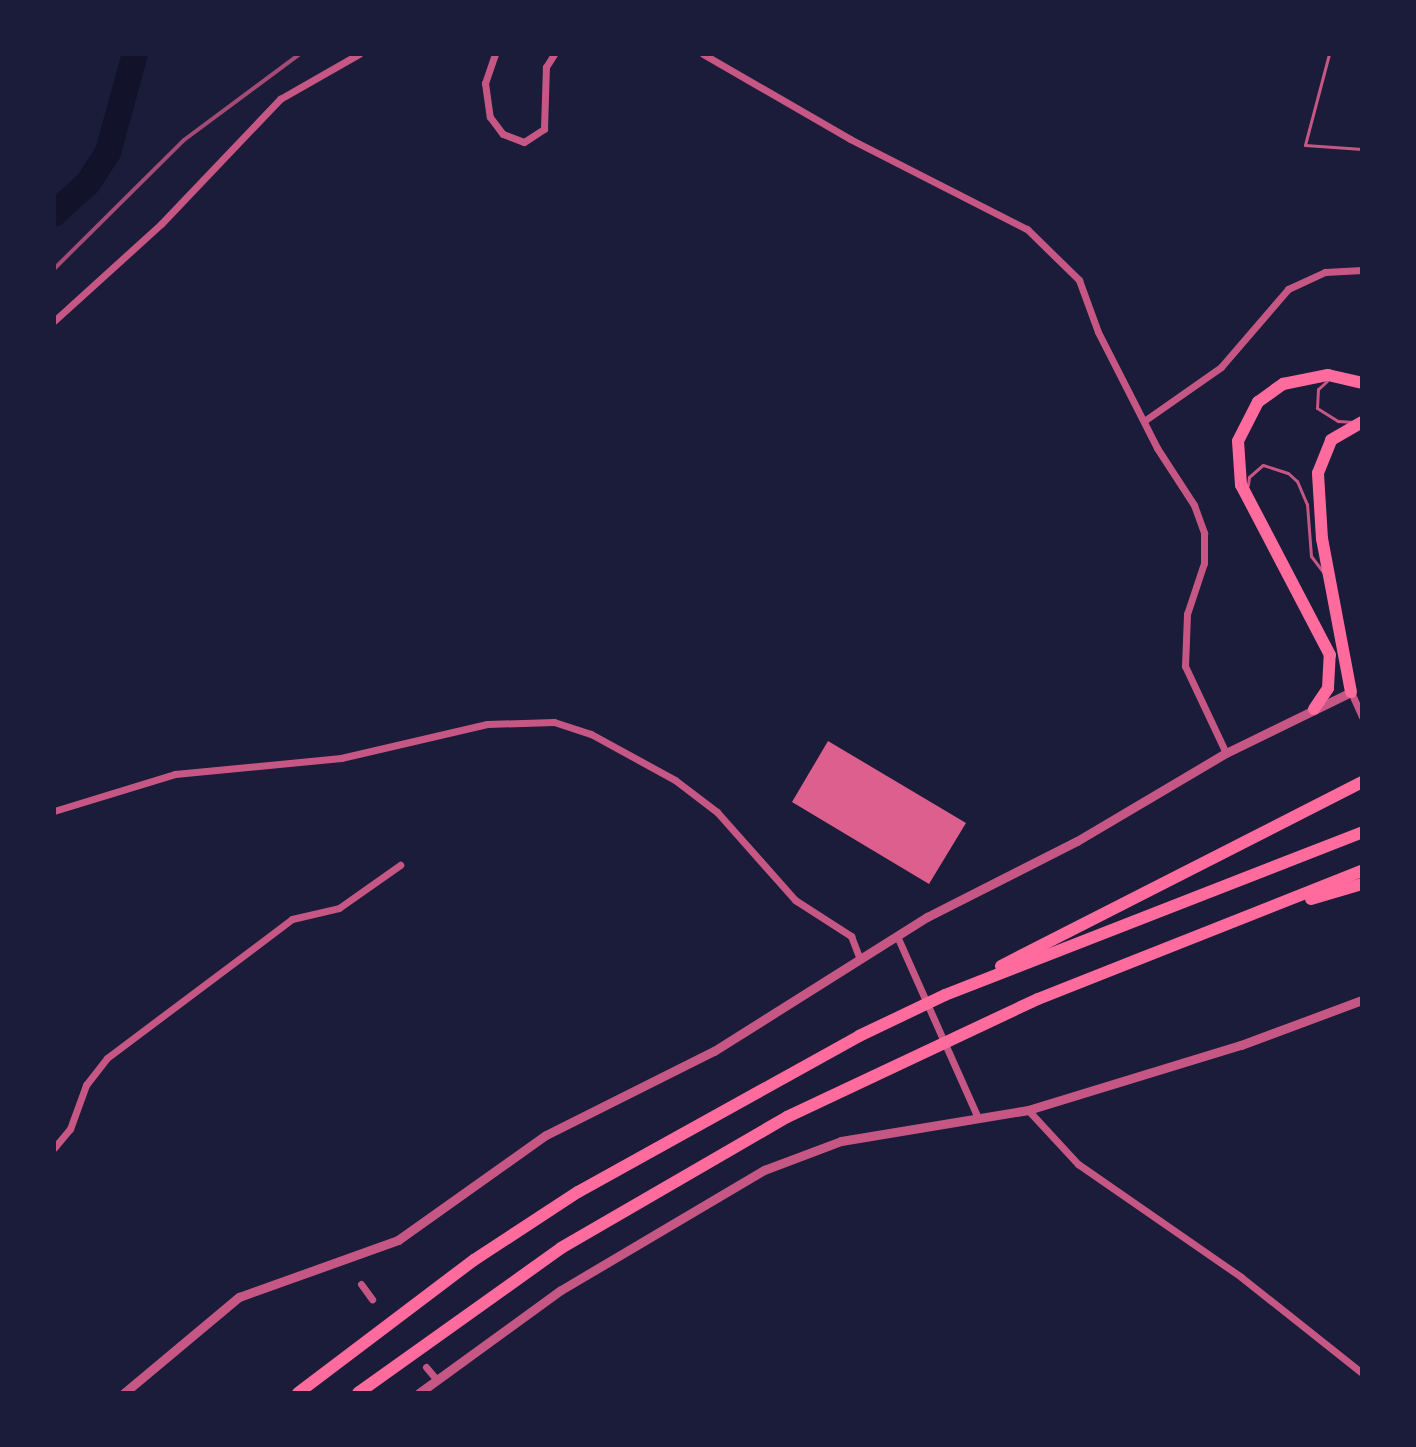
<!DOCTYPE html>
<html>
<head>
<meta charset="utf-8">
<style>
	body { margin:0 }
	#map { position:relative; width:1416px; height:1447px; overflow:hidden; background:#1b1b3a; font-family:"Sofia Sans Condensed",sans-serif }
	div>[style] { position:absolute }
	.river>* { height:26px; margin:-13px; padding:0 13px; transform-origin:13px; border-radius:13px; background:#12122b }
	.building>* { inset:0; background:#dd5f8e }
	.service>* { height:3px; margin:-1.5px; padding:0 1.5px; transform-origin:1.5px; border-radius:1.5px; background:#c65784 }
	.minor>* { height:7px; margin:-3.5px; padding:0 3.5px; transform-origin:3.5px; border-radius:3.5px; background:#c65784 }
	.tertiary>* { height:9px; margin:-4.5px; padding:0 4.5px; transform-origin:4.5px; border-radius:4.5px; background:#c65784 }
	.motorway>* { height:12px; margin:-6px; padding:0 6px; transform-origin:6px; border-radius:6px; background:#ff6b9d }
	.rail>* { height:4px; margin:-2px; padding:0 2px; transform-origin:2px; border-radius:2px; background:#a44b75 }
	span { translate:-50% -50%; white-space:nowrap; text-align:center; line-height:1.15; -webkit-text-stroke:8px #1b1b3a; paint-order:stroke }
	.frame { position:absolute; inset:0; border:56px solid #1b1b3a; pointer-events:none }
</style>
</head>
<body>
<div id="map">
	<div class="river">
		<div style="left:54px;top:214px;width:46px;rotate:-42.4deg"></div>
		<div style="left:88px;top:183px;width:37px;rotate:-57deg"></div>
		<div style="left:108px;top:152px;width:102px;rotate:-74.6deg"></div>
	</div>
	<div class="building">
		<div style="clip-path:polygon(828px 741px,966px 823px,929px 884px,792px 802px)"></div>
	</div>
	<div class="service">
		<div style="left:1329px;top:54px;width:94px;rotate:104.8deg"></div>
		<div style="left:1305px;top:145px;width:57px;rotate:4deg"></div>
		<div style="left:1327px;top:381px;width:12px;rotate:138deg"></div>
		<div style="left:1318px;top:389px;width:19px;rotate:93deg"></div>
		<div style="left:1317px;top:408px;width:25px;rotate:32deg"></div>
		<div style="left:1338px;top:421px;width:16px;rotate:4deg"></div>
		<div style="left:1248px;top:485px;width:8px;rotate:-83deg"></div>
		<div style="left:1249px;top:477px;width:18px;rotate:-41deg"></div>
		<div style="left:1263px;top:465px;width:26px;rotate:18deg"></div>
		<div style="left:1288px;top:473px;width:12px;rotate:42deg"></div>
		<div style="left:1297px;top:481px;width:25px;rotate:67deg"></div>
		<div style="left:1307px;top:504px;width:52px;rotate:85.6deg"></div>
		<div style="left:1311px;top:556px;width:25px;rotate:53deg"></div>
	</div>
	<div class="minor">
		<div style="left:495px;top:54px;width:31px;rotate:109deg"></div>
		<div style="left:485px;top:83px;width:34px;rotate:82deg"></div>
		<div style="left:490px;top:117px;width:21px;rotate:53deg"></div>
		<div style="left:503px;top:134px;width:22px;rotate:21deg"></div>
		<div style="left:524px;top:142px;width:24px;rotate:-33deg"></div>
		<div style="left:544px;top:129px;width:62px;rotate:-88.2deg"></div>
		<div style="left:546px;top:67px;width:15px;rotate:-58deg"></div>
		<div style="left:703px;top:54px;width:170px;rotate:30deg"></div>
		<div style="left:850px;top:139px;width:199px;rotate:27deg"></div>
		<div style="left:1027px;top:229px;width:73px;rotate:44.4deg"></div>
		<div style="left:1079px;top:280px;width:55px;rotate:69.9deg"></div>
		<div style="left:1098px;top:332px;width:130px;rotate:63deg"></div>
		<div style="left:1157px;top:448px;width:68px;rotate:57deg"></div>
		<div style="left:1194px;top:505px;width:30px;rotate:70deg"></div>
		<div style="left:1204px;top:533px;width:30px;rotate:90deg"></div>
		<div style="left:1204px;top:563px;width:54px;rotate:108.4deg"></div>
		<div style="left:1187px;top:614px;width:52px;rotate:92.2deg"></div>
		<div style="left:1185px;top:666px;width:96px;rotate:64.8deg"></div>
		<div style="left:54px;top:321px;width:144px;rotate:-42.2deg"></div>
		<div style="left:161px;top:224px;width:173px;rotate:-46.4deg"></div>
		<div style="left:280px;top:99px;width:91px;rotate:-29.7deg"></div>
		<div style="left:1144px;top:421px;width:94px;rotate:-35deg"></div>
		<div style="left:1221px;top:367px;width:103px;rotate:-49.3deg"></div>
		<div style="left:1288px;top:289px;width:41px;rotate:-24.7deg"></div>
		<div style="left:1325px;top:272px;width:37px;rotate:-3deg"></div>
		<div style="left:1351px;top:692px;width:27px;rotate:66deg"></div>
		<div style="left:54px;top:811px;width:127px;rotate:-17deg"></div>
		<div style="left:175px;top:774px;width:167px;rotate:-5.5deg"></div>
		<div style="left:341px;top:758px;width:150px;rotate:-13.1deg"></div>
		<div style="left:487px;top:724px;width:67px;rotate:-1.7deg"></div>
		<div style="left:554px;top:722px;width:39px;rotate:18deg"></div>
		<div style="left:591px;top:734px;width:96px;rotate:28.7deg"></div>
		<div style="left:675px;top:780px;width:53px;rotate:37.3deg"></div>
		<div style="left:717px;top:812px;width:118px;rotate:48.4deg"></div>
		<div style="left:795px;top:900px;width:67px;rotate:32.7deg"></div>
		<div style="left:851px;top:936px;width:25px;rotate:69deg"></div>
		<div style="left:897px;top:936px;width:199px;rotate:66deg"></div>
		<div style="left:1028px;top:1110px;width:74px;rotate:47.2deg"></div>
		<div style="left:1078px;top:1164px;width:198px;rotate:34.7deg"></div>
		<div style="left:1241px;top:1277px;width:154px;rotate:38.4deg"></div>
		<div style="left:54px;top:1148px;width:25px;rotate:-50deg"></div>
		<div style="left:70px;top:1129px;width:47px;rotate:-70deg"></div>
		<div style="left:86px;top:1085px;width:34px;rotate:-52deg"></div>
		<div style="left:107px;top:1058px;width:231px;rotate:-36.9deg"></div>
		<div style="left:292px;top:919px;width:48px;rotate:-13.2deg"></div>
		<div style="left:339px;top:908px;width:75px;rotate:-35.2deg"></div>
		<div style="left:361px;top:1284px;width:19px;rotate:54deg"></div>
		<div style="left:426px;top:1367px;width:17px;rotate:50deg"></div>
	</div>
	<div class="tertiary">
		<div style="left:124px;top:1393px;width:150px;rotate:-39.9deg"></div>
		<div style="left:239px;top:1297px;width:169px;rotate:-19.7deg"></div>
		<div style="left:398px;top:1240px;width:181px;rotate:-35.4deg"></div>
		<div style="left:546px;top:1135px;width:188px;rotate:-26.6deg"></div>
		<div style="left:714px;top:1051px;width:252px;rotate:-32.2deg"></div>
		<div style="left:927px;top:917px;width:168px;rotate:-26.9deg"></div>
		<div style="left:1077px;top:841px;width:173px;rotate:-30.6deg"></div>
		<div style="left:1226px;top:753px;width:139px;rotate:-26deg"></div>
		<div style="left:419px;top:1393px;width:175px;rotate:-36deg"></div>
		<div style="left:561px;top:1290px;width:236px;rotate:-30.6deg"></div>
		<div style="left:764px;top:1170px;width:82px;rotate:-20.6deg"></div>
		<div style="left:841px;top:1141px;width:190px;rotate:-9.4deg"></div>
		<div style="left:1028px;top:1110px;width:223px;rotate:-17deg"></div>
		<div style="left:1241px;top:1045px;width:129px;rotate:-20.4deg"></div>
	</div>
	<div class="motorway">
		<div style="left:1351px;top:692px;width:156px;rotate:-100.7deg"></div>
		<div style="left:1322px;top:539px;width:66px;rotate:-93.5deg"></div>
		<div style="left:1318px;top:473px;width:35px;rotate:-68deg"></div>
		<div style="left:1331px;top:440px;width:36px;rotate:-30deg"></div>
		<div style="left:1314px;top:709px;width:25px;rotate:-56deg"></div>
		<div style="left:1328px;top:688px;width:33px;rotate:-87deg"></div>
		<div style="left:1330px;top:655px;width:192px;rotate:-117.6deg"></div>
		<div style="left:1241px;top:485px;width:44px;rotate:-93.9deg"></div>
		<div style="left:1238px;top:441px;width:44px;rotate:-62.9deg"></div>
		<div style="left:1258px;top:402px;width:31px;rotate:-36deg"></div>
		<div style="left:1283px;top:384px;width:46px;rotate:-11.3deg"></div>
		<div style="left:1328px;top:375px;width:35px;rotate:13deg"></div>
		<div style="left:1311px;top:899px;width:53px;rotate:-16.4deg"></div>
		<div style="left:1001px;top:966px;width:405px;rotate:-27deg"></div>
		<div style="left:298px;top:1393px;width:221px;rotate:-37.1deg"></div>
		<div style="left:474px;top:1260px;width:124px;rotate:-33.2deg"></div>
		<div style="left:578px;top:1192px;width:321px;rotate:-29deg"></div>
		<div style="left:859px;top:1036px;width:95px;rotate:-25.5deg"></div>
		<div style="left:945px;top:995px;width:448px;rotate:-21.3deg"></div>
		<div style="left:358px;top:1393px;width:249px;rotate:-35.5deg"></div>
		<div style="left:561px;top:1248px;width:261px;rotate:-30.1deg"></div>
		<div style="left:787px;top:1117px;width:277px;rotate:-25.2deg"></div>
		<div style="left:1038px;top:999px;width:348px;rotate:-21.6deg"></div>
	</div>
	<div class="rail">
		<div style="left:54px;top:269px;width:183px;rotate:-44.8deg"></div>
		<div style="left:184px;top:140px;width:144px;rotate:-36.6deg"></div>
	</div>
	<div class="frame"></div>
</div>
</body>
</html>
